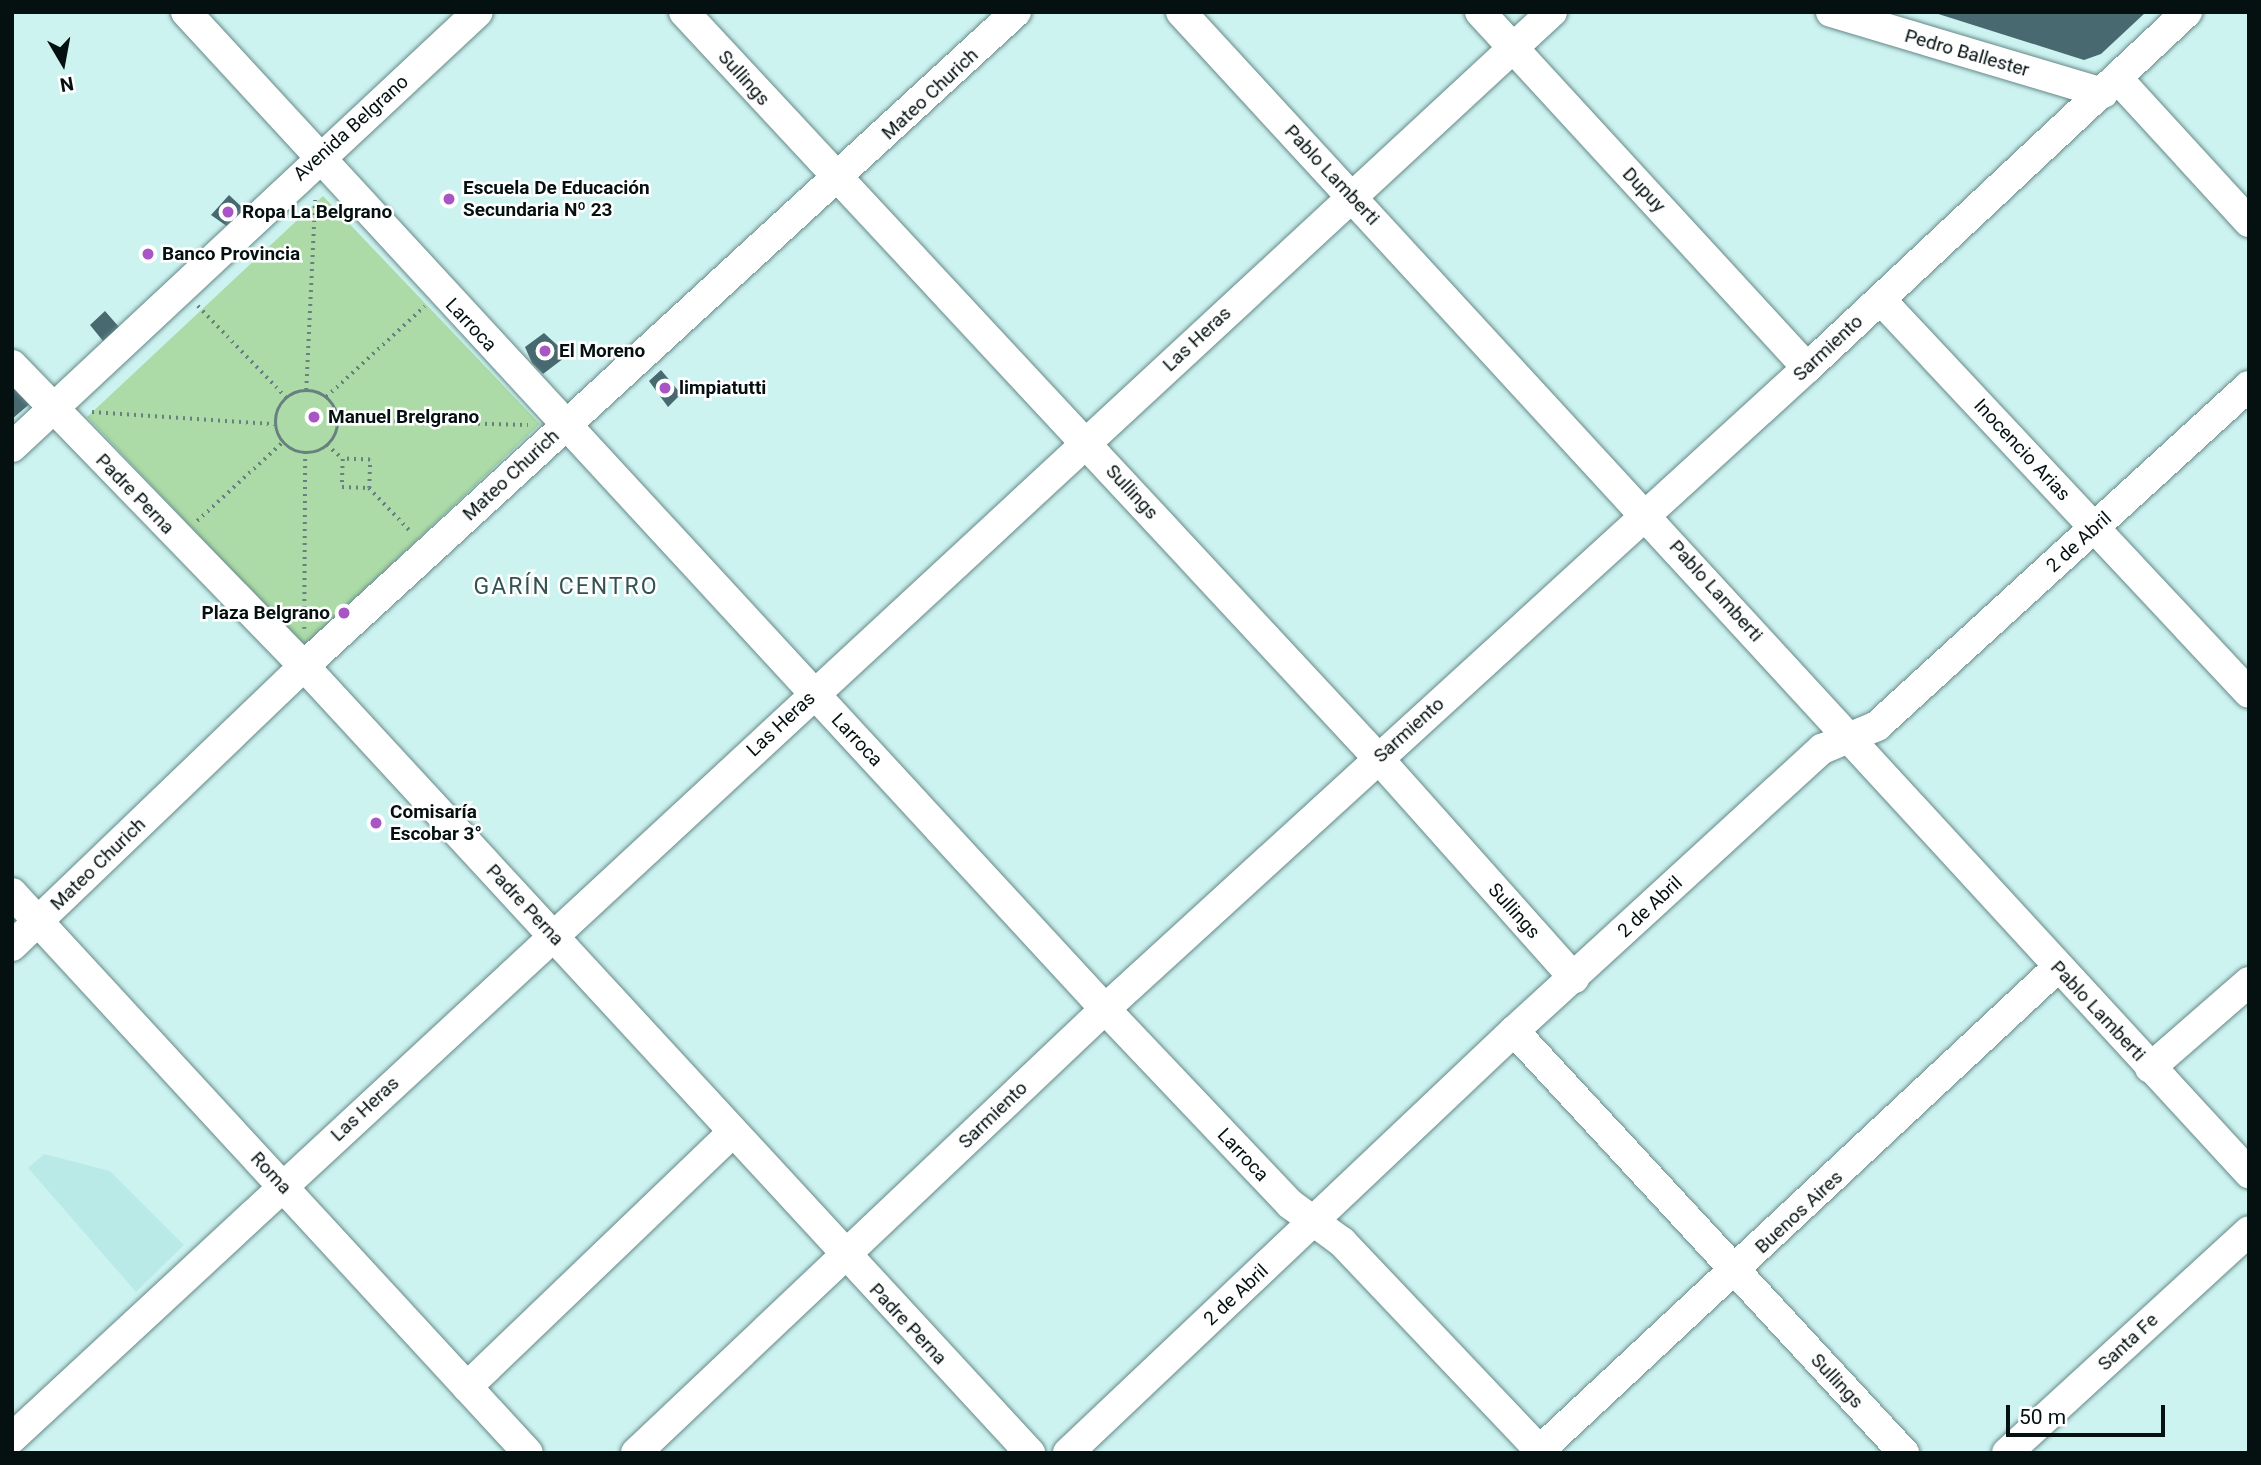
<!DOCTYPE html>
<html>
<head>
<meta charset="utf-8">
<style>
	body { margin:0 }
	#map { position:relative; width:2261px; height:1465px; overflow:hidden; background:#cdf3f1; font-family:Roboto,sans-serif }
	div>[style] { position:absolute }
	.built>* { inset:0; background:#baeae7 }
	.green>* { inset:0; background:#acdba7 }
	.building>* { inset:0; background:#496971 }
	.path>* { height:3.5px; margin-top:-1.75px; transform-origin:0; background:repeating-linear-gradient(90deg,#688180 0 2px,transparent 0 7px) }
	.path>.ring { margin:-1.75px; padding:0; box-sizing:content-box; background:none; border:3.5px solid #688180; border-radius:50% }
	.roads { filter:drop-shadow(0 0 2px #668987) drop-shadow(0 0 2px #668987) }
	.minor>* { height:30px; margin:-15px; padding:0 15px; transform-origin:15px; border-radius:15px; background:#fff }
	.dots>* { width:19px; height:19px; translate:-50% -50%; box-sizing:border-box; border:4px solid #fff; border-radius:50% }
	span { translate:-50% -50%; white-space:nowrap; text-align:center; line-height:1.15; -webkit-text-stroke:5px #fff; paint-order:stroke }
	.street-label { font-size:19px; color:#051111 }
	.poi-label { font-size:19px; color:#051111; font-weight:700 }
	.left { translate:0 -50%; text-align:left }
	.right { translate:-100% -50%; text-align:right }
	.quarter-label { font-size:23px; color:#325352; letter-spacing:2px }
	.frame { position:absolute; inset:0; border:14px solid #051111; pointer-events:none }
	.north { position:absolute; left:28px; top:28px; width:70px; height:70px; -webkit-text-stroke:5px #fff; paint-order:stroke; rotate:170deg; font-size:19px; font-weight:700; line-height:28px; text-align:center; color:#051111 }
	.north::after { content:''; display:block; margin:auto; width:24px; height:32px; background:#051111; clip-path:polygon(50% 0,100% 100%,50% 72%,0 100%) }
	.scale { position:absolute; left:2006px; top:1405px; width:159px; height:32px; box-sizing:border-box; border:4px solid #051111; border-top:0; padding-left:9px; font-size:21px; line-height:24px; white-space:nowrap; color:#051111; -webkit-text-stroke:5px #fff; paint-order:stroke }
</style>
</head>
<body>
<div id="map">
	<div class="built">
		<div style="clip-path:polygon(44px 1154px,110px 1171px,184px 1245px,136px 1292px,28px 1168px)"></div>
	</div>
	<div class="green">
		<div style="clip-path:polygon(323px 196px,540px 424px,307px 644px,298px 641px,87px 417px)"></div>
	</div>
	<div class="building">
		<div style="clip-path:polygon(1932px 12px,2146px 12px,2101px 54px,2084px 60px)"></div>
		<div style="clip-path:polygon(229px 195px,244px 209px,228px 227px,211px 215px)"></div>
		<div style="clip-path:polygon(105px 311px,119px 327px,103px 341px,90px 325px)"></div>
		<div style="clip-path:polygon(544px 333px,568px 355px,543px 374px,532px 363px,525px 347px)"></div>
		<div style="clip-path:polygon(661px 370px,681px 394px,668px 407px,649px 381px)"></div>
		<div style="clip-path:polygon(12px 382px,32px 402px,12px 419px)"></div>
	</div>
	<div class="path">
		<div style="left:198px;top:306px;width:127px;rotate:46deg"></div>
		<div style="left:306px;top:390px;width:190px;rotate:-87.3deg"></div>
		<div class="ring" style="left:276px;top:391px;width:58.5px;height:58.5px"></div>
		<div style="left:326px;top:397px;width:134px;rotate:-42.6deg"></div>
		<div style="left:92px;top:412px;width:183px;rotate:3.8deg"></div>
		<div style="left:338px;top:420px;width:190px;rotate:1.5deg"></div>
		<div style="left:327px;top:445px;width:21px;rotate:41deg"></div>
		<div style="left:369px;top:488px;width:28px;rotate:-88deg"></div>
		<div style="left:370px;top:460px;width:27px;rotate:-178deg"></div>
		<div style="left:343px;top:459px;width:28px;rotate:92deg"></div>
		<div style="left:342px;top:487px;width:27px;rotate:2deg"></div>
		<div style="left:369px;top:488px;width:62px;rotate:46.3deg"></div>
		<div style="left:197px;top:521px;width:117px;rotate:-42.6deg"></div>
		<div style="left:304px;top:629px;width:177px;rotate:-89.7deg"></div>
	</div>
	<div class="roads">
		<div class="minor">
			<div style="left:186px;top:12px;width:1356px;rotate:47.33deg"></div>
			<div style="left:1105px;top:1009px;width:269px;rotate:46.5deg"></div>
			<div style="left:1290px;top:1204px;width:64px;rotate:36.2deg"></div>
			<div style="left:1342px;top:1242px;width:291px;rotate:46.5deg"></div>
			<div style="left:684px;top:12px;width:1019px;rotate:47.07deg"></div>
			<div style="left:1378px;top:758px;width:295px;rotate:48.3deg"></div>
			<div style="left:1181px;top:12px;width:1578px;rotate:47.39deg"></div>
			<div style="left:1480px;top:12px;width:483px;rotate:47.4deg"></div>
			<div style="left:1831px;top:12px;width:284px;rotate:16.6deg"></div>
			<div style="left:2118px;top:79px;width:194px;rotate:47.5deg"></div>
			<div style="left:1881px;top:300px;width:538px;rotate:46.88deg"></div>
			<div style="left:12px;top:365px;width:419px;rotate:45.9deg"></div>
			<div style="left:304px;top:666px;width:1071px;rotate:47.31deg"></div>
			<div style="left:12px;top:447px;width:637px;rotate:-43.03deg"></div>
			<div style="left:12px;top:893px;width:761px;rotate:47.34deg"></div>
			<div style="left:12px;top:946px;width:405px;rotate:-43.8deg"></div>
			<div style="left:304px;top:666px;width:967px;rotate:-42.57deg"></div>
			<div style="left:1514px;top:1031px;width:575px;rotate:47.26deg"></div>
			<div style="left:2150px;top:1068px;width:131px;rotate:-41deg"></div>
			<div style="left:467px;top:1387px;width:366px;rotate:-43.8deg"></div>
			<div style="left:12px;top:1438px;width:2099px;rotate:-42.8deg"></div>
			<div style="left:636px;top:1453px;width:646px;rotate:-43.43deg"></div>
			<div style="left:1105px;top:1009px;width:951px;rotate:-42.4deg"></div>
			<div style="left:1807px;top:368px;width:521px;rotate:-43.13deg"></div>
			<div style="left:1068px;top:1453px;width:614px;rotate:-43.42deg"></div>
			<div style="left:1514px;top:1031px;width:418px;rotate:-42.5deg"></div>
			<div style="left:1822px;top:749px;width:60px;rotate:-22.7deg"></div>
			<div style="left:1877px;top:726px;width:504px;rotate:-42.43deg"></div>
			<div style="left:1537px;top:1453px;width:711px;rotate:-43.01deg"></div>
			<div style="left:2007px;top:1453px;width:328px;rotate:-42.5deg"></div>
		</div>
	</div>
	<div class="dots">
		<div style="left:449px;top:199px;background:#a956c5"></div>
		<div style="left:228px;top:212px;background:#a956c5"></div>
		<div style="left:148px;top:254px;background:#a956c5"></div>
		<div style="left:545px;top:351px;background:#a956c5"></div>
		<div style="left:665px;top:388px;background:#a956c5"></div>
		<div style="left:314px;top:417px;background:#a956c5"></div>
		<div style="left:344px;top:613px;background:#a956c5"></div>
		<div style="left:376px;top:823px;background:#a956c5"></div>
	</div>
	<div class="street-label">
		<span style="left:1967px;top:53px;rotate:16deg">Pedro Ballester</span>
		<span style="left:744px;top:78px;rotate:48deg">Sullings</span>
		<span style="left:930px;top:94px;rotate:-43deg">Mateo Churich</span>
		<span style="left:351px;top:128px;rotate:-42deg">Avenida Belgrano</span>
		<span style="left:1332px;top:175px;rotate:47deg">Pablo Lamberti</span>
		<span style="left:1644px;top:190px;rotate:47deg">Dupuy</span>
		<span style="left:471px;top:325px;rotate:47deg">Larroca</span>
		<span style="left:1197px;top:339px;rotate:-43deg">Las Heras</span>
		<span style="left:1828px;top:348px;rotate:-43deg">Sarmiento</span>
		<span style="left:2022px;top:450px;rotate:47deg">Inocencio Arias</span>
		<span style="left:511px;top:475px;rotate:-43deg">Mateo Churich</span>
		<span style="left:1132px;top:492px;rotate:47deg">Sullings</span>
		<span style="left:135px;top:494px;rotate:46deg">Padre Perna</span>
		<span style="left:2079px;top:542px;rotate:-42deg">2 de Abril</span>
		<span style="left:1716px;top:591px;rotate:48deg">Pablo Lamberti</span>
		<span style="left:781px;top:724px;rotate:-43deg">Las Heras</span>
		<span style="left:1409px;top:730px;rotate:-42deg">Sarmiento</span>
		<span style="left:857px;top:740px;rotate:47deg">Larroca</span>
		<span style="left:98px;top:864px;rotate:-44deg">Mateo Churich</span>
		<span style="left:525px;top:905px;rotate:47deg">Padre Perna</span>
		<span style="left:1650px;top:907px;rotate:-43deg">2 de Abril</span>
		<span style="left:1514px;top:911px;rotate:48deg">Sullings</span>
		<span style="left:2098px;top:1011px;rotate:47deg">Pablo Lamberti</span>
		<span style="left:365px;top:1109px;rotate:-43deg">Las Heras</span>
		<span style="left:993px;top:1115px;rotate:-44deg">Sarmiento</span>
		<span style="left:1243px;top:1155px;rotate:47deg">Larroca</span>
		<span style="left:271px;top:1173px;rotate:47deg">Roma</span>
		<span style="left:1799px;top:1212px;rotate:-43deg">Buenos Aires</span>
		<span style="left:1236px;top:1295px;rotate:-43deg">2 de Abril</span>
		<span style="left:908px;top:1324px;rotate:47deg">Padre Perna</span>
		<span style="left:2128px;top:1342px;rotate:-43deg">Santa Fe</span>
		<span style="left:1837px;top:1381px;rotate:47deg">Sullings</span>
	</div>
	<div class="poi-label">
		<span class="left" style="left:463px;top:199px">Escuela De Educación<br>Secundaria Nº 23</span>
		<span class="left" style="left:242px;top:212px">Ropa La Belgrano</span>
		<span class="left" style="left:162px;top:254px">Banco Provincia</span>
		<span class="left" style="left:559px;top:351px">El Moreno</span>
		<span class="left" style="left:679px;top:388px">limpiatutti</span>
		<span class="left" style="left:328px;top:417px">Manuel Brelgrano</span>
		<span class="right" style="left:330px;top:613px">Plaza Belgrano</span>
		<span class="left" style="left:390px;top:823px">Comisaría<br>Escobar 3°</span>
	</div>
	<div class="quarter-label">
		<span style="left:566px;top:587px">GARÍN CENTRO</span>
	</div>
	<div class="frame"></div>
	<div class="north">N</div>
	<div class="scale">50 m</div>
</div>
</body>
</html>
